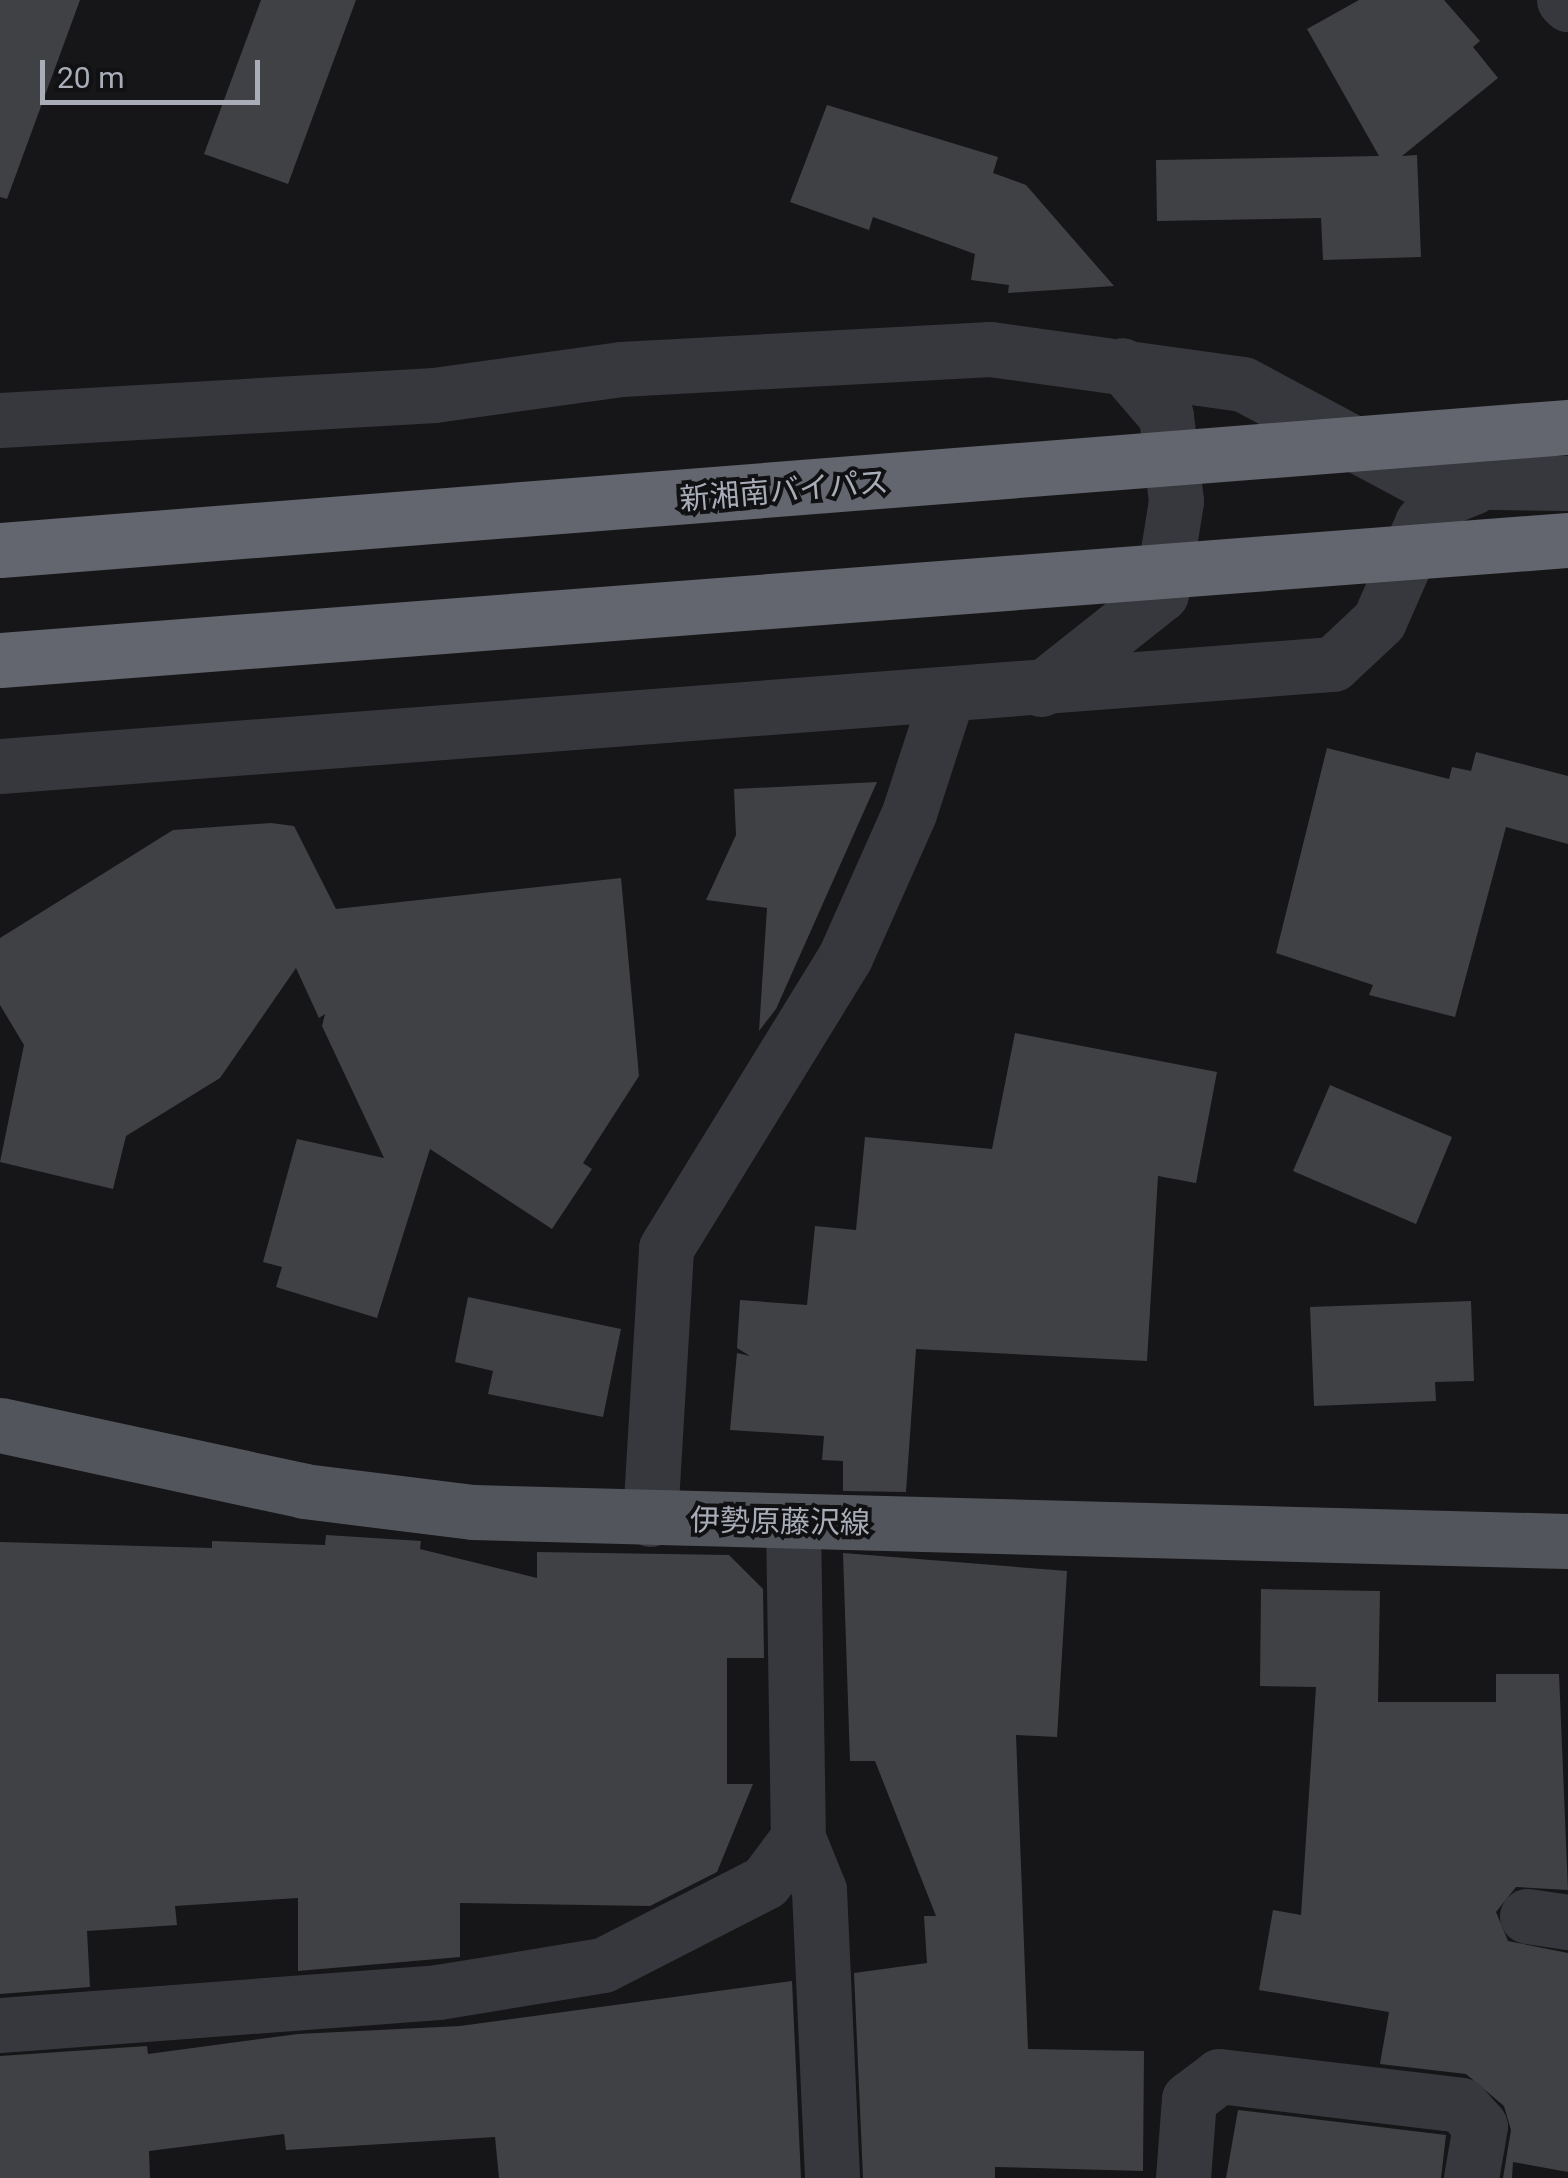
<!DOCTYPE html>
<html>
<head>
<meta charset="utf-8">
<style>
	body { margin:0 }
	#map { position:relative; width:1568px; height:2178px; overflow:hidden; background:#161618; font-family:Roboto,"Noto Sans JP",sans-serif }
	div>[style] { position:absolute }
	.building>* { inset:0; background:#404145 }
	.minor>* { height:55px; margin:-27.5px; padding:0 27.5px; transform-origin:27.5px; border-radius:27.5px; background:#37383d }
	.tertiary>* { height:55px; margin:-27.5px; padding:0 27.5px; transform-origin:27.5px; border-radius:27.5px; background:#37383d }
	.primary>* { height:55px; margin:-27.5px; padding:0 27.5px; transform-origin:27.5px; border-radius:27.5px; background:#53555c }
	.motorway-bridge>* { height:55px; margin:-27.5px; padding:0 27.5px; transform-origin:27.5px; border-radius:27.5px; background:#63666e }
	span { translate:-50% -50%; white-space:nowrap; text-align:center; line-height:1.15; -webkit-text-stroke:8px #111113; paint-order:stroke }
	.street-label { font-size:30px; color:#a8adb8 }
	.scale { position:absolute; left:40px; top:60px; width:220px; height:45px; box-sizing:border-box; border:5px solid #a8adb8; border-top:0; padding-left:12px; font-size:30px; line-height:35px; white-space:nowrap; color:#a8adb8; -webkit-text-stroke:8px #111113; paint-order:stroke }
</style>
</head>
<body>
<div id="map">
	<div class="building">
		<div style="clip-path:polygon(0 0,80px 0,7px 199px,0 197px)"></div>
		<div style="clip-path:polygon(261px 0,356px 0,288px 184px,204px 154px)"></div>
		<div style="clip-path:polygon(1359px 0,1444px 0,1480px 41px,1473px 47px,1498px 78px,1402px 156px,1417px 155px,1421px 257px,1323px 260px,1321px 218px,1157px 221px,1156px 160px,1379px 156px,1307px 29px)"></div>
		<div style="clip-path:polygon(827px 105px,998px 157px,993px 173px,1026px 185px,1114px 286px,1008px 293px,1009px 285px,971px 280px,975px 254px,873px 217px,869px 230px,790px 202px)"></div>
		<div style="clip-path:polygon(1327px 748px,1449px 779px,1452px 767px,1471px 771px,1476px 752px,1568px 776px,1568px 844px,1506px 827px,1455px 1017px,1369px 995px,1373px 985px,1276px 953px)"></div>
		<div style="clip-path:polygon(877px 782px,776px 1009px,759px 1031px,767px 908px,706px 900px,736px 835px,734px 789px)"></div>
		<div style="clip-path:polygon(271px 823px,294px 826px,336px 909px,621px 878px,639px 1076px,583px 1163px,592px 1169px,552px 1229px,430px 1149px,377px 1318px,276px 1287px,282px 1267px,263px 1262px,297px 1139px,384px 1158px,322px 1026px,325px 1014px,319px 1018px,296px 968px,220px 1078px,126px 1136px,113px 1189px,0 1162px,24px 1045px,0 1005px,0 938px,173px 830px)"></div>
		<div style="clip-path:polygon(1015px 1033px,1217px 1072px,1196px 1183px,1158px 1176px,1147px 1361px,916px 1349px,906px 1492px,843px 1491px,843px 1461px,822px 1460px,824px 1436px,730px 1430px,737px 1353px,750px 1356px,737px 1348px,740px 1300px,807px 1305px,815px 1226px,856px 1230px,865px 1137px,992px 1149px)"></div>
		<div style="clip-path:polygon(1330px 1085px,1452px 1137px,1416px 1224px,1293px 1171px)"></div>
		<div style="clip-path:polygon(468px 1297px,621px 1329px,603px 1417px,488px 1394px,493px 1371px,455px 1362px)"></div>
		<div style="clip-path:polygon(1471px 1301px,1474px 1381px,1435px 1382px,1436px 1401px,1314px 1406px,1310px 1307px)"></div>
		<div style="clip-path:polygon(326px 1535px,421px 1541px,420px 1549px,537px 1578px,537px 1552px,729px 1555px,763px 1589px,764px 1658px,727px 1658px,727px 1784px,753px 1784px,717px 1872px,650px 1906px,460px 1903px,460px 1957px,298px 1971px,298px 1898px,175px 1906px,177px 1925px,87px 1931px,90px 1987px,0 1994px,0 1542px,212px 1548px,212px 1541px,325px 1545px)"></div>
		<div style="clip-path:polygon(843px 1553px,1067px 1571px,1057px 1737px,1016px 1735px,1028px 2049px,1144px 2051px,1143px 2171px,995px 2167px,995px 2178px,863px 2178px,854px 1973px,927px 1963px,924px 1916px,936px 1916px,875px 1761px,850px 1761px)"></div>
		<div style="clip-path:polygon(1261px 1589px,1380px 1591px,1378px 1702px,1496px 1702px,1496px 1674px,1559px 1674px,1568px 1890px,1516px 1887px,1496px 1912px,1508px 1941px,1568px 1953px,1568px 2172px,1513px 2162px,1512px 2178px,1503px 2178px,1511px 2130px,1504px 2106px,1466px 2074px,1380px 2064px,1389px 2012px,1259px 1990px,1273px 1910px,1301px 1915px,1316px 1687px,1260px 1686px)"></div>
		<div style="clip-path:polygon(792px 1981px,801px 2178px,499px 2178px,495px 2137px,286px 2150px,284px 2134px,149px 2151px,150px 2178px,0 2178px,0 2056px,147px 2046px,148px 2054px,298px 2034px,460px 2026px)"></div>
		<div style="clip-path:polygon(1238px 2110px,1446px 2135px,1441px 2178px,1226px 2178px)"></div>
	</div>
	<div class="minor">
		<div style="left:650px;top:1519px;width:271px;rotate:-86.6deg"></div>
		<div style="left:666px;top:1248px;width:342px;rotate:-58.4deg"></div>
		<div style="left:845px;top:957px;width:158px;rotate:-66deg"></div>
		<div style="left:909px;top:813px;width:120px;rotate:-72deg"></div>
		<div style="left:793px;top:1523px;width:315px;rotate:89.1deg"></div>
		<div style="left:798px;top:1838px;width:56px;rotate:68deg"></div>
		<div style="left:819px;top:1890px;width:288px;rotate:87.4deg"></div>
		<div style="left:1527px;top:1916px;width:41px;rotate:8.3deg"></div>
		<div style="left:0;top:2025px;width:439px;rotate:-4.3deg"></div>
		<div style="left:438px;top:1992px;width:167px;rotate:-9.3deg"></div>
		<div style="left:603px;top:1965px;width:182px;rotate:-27.1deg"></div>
		<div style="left:765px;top:1882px;width:55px;rotate:-53.1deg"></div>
		<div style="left:1183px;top:2178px;width:79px;rotate:-85.7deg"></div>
		<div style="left:1189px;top:2099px;width:38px;rotate:-37deg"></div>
		<div style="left:1219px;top:2076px;width:244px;rotate:6.8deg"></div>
		<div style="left:1461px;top:2105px;width:28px;rotate:48deg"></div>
		<div style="left:1480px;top:2126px;width:53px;rotate:99.8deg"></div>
	</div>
	<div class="tertiary">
		<div style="left:1564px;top:0;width:6px;rotate:45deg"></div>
		<div style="left:0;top:420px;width:435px;rotate:-3.3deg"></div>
		<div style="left:434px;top:395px;width:189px;rotate:-7.9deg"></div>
		<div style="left:621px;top:369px;width:370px;rotate:-3.1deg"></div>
		<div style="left:990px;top:349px;width:255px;rotate:7.9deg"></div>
		<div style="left:1243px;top:384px;width:205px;rotate:28.2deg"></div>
		<div style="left:1424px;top:481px;width:144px;rotate:0.8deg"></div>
		<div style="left:1041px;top:689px;width:153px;rotate:-38.4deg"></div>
		<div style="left:1161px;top:594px;width:94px;rotate:-80.8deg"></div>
		<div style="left:1176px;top:501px;width:86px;rotate:-96.7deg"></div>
		<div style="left:1166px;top:416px;width:67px;rotate:-130.8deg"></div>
		<div style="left:0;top:766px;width:1337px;rotate:-4.38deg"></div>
		<div style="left:1333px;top:664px;width:63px;rotate:-43.1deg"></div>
		<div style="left:1379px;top:621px;width:107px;rotate:-66.3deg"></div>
		<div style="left:1422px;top:523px;width:32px;rotate:-49deg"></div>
		<div style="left:1443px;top:499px;width:32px;rotate:-22deg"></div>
	</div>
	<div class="primary">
		<div style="left:0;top:1425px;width:311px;rotate:12.2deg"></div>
		<div style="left:304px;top:1491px;width:170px;rotate:7.1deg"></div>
		<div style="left:473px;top:1512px;width:1095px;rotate:1.52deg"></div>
	</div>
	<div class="motorway-bridge">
		<div style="left:0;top:550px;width:1573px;rotate:-4.49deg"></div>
		<div style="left:0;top:660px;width:1573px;rotate:-4.38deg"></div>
	</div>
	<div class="street-label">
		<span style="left:784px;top:491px;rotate:-5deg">新湘南バイパス</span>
		<span style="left:780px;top:1522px;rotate:1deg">伊勢原藤沢線</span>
	</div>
	<div class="scale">20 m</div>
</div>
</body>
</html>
